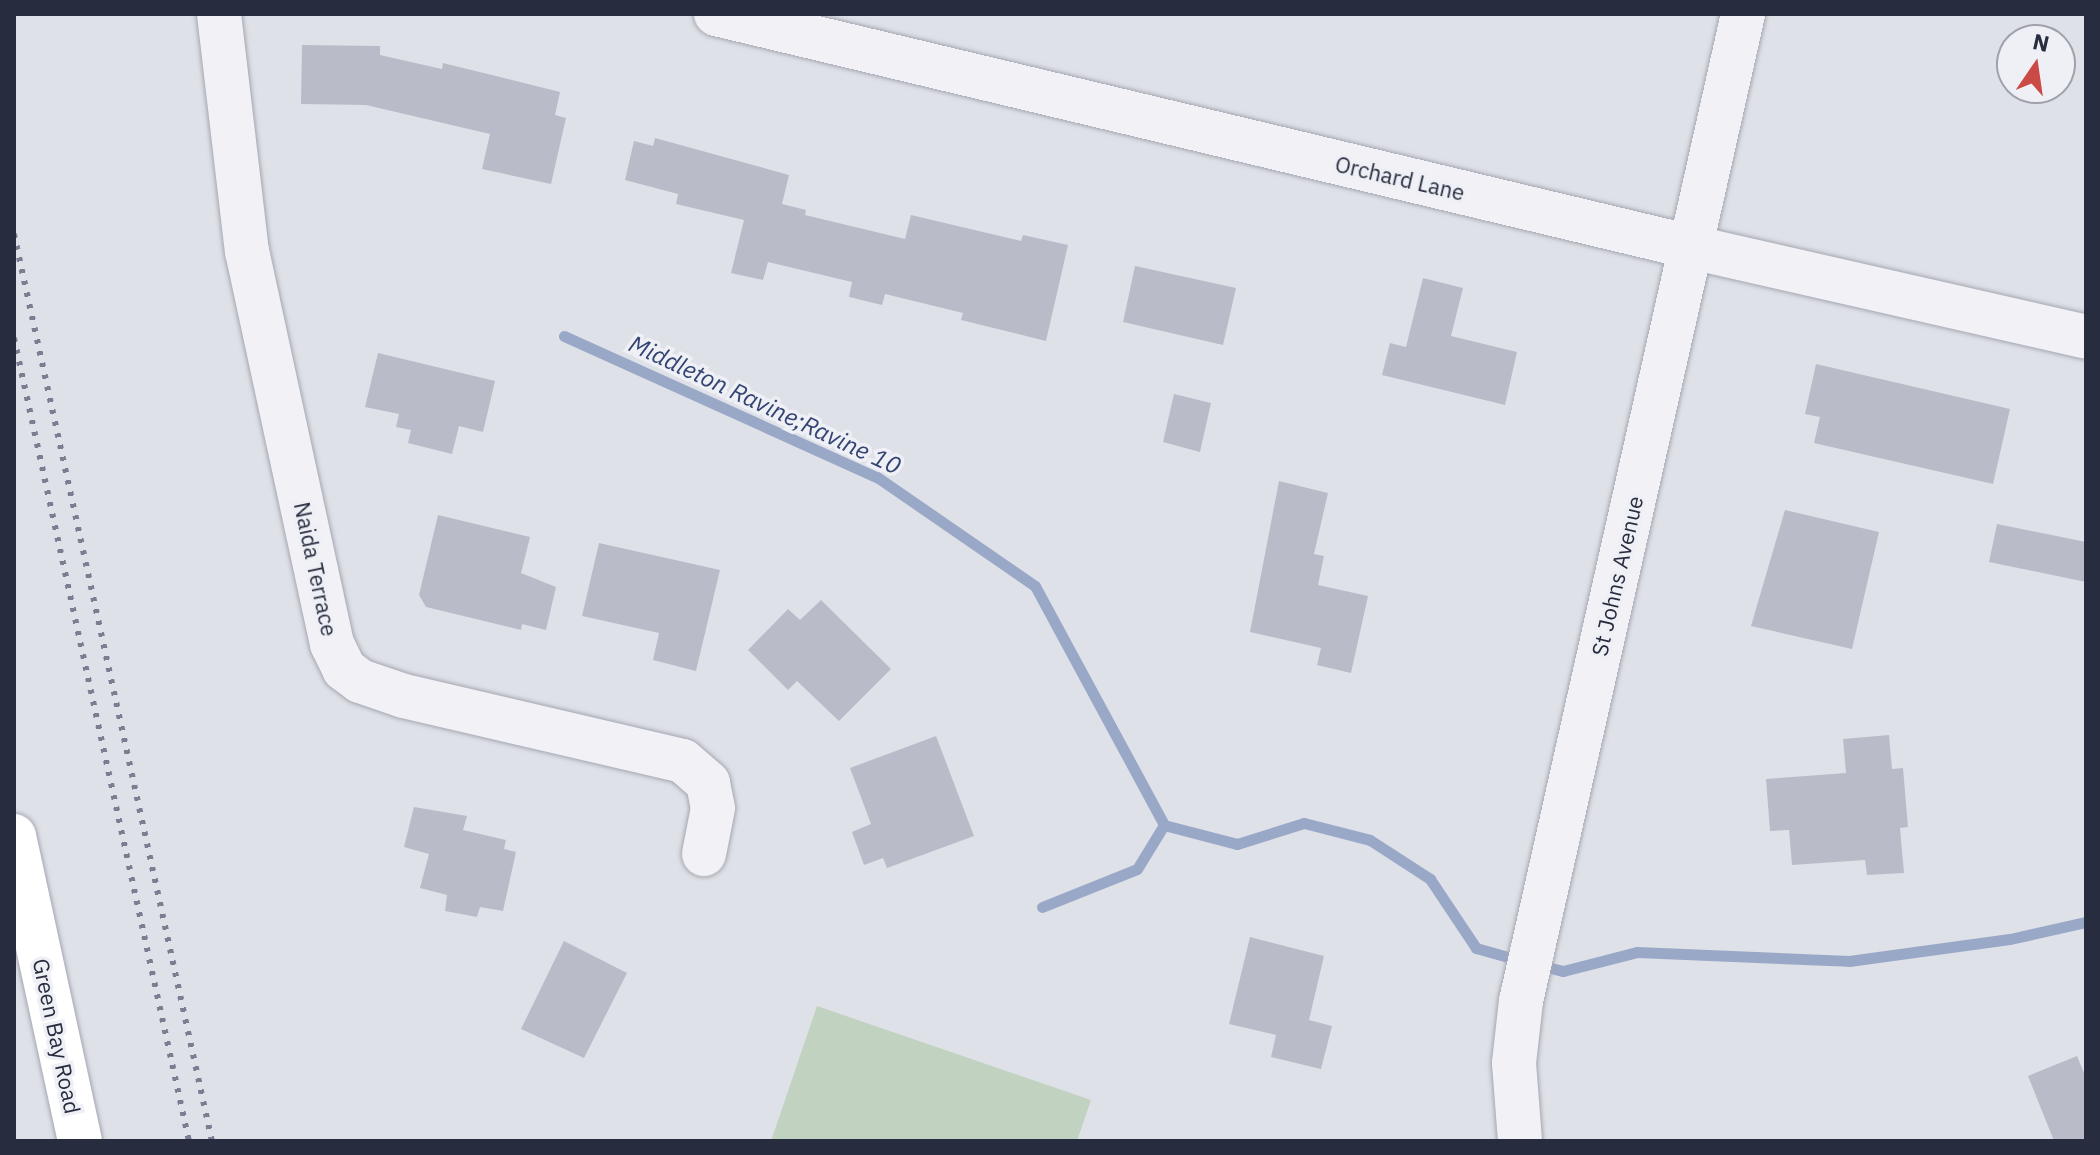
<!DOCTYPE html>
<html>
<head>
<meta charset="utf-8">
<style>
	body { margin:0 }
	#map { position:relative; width:2100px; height:1155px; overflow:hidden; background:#dfe1e8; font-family:"IBM Plex Sans",sans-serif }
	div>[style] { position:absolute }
	.green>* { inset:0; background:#c2d2c0 }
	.stream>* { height:11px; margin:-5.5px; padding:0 5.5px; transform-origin:5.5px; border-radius:5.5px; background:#9aa8c8 }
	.building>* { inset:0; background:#b9bcc8 }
	.roads { filter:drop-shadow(0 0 2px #a4a7b2) drop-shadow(0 0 2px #a4a7b2) }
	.minor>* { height:44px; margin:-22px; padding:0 22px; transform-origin:22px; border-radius:22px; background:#f2f2f6 }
	.tertiary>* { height:44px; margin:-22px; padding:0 22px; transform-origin:22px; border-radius:22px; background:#f2f2f6 }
	.secondary>* { height:44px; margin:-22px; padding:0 22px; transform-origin:22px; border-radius:22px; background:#fff }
	.rail>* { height:6px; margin-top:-3px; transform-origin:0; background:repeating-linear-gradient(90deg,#797e91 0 4px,transparent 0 12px) }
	span { translate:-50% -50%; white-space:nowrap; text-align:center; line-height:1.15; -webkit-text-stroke:7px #eef0f6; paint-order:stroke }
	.street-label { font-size:22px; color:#282c3f }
	.water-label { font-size:24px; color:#334472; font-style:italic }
	.frame { position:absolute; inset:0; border:16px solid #282c3f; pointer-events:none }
	.north { position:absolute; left:1996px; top:24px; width:80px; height:80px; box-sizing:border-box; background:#eef0f6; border:2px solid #9fa2ad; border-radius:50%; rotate:13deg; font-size:22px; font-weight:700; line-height:32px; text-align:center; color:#282c3f }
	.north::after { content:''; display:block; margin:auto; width:28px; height:36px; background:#cb4a46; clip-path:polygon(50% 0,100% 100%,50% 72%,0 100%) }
</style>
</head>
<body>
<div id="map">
	<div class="green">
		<div style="clip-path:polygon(817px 1006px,1091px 1100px,1077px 1141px,771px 1141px)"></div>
	</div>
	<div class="stream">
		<div style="left:564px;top:336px;width:343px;rotate:24.3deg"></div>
		<div style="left:877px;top:477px;width:192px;rotate:34.6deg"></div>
		<div style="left:1035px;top:586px;width:272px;rotate:61.6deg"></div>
		<div style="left:1164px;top:825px;width:75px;rotate:14.6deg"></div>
		<div style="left:1237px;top:844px;width:70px;rotate:-17.4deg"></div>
		<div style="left:1304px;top:823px;width:68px;rotate:14.4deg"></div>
		<div style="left:1370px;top:840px;width:72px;rotate:33deg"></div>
		<div style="left:1430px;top:879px;width:83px;rotate:56.3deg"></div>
		<div style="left:1476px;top:948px;width:48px;rotate:15.8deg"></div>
		<div style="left:1042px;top:907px;width:102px;rotate:-21.8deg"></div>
		<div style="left:1137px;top:869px;width:52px;rotate:-58.5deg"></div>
		<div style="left:1539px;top:965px;width:25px;rotate:14deg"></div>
		<div style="left:1563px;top:971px;width:76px;rotate:-14.4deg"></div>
		<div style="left:1637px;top:952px;width:212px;rotate:2.4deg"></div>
		<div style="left:1849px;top:961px;width:162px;rotate:-7.8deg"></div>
		<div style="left:2010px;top:939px;width:78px;rotate:-12.6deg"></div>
	</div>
	<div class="building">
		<div style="clip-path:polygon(302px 45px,380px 46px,380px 55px,442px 69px,443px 63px,560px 92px,555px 115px,566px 118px,551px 184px,482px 169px,490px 134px,366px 105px,301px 104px)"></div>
		<div style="clip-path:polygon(655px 138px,789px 175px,782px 204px,806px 210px,805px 215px,905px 239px,911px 215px,1021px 241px,1023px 235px,1068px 245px,1046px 341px,961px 320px,963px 313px,885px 294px,882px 305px,849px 297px,852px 282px,768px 262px,763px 280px,731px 273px,744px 220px,676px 204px,678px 194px,625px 180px,634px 141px,653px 146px)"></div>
		<div style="clip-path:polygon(1135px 266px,1236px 288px,1223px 345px,1123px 322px)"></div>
		<div style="clip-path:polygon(1423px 278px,1463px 288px,1451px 336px,1517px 352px,1505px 405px,1382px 375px,1390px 343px,1406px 347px)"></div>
		<div style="clip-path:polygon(378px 353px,495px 381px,483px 432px,459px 426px,452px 454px,408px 443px,411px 430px,396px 427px,399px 414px,365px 407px)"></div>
		<div style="clip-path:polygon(1816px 364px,2010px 409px,1993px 484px,1814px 443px,1820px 417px,1805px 414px)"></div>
		<div style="clip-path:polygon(1174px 394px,1211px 403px,1200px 452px,1163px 442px)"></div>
		<div style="clip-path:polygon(1279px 481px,1328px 493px,1314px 554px,1324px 556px,1318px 585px,1368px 596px,1351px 673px,1317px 665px,1321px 648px,1250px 632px)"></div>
		<div style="clip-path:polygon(1785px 510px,1879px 532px,1852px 649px,1751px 626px)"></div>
		<div style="clip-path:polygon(438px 515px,530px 537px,521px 573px,556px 587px,546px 630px,522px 624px,521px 630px,426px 607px,419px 595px)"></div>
		<div style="clip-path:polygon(1997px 524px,2086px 542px,2086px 582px,1989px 562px)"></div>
		<div style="clip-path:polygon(599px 543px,720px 570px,696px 671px,653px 660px,659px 633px,582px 616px)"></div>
		<div style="clip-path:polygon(821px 600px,891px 669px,839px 721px,797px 681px,788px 690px,748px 650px,788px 609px,800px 620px)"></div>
		<div style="clip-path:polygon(1889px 735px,1892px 769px,1903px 768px,1908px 827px,1900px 828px,1904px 873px,1867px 875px,1865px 860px,1792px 865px,1789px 830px,1770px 831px,1766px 779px,1846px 773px,1843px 739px)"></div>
		<div style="clip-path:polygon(936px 736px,974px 836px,887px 868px,883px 858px,864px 865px,852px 832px,871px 824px,850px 768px)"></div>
		<div style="clip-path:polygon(414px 807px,467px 816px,463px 830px,506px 840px,504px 849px,516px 852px,503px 911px,480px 907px,477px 917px,445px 911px,447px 895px,420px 888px,429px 854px,404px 847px)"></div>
		<div style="clip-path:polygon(1250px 937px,1324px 956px,1309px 1020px,1332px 1026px,1321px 1069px,1271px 1057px,1276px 1035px,1229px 1024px)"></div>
		<div style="clip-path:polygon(564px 941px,627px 973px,584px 1058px,521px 1029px)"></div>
		<div style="clip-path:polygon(2077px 1056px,2086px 1078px,2086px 1141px,2054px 1141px,2028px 1076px)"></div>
	</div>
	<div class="roads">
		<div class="minor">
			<div style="left:219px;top:14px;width:239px;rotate:83.3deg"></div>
			<div style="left:247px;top:251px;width:402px;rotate:77.8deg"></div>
			<div style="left:332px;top:644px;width:28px;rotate:64deg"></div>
			<div style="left:344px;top:669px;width:20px;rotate:37deg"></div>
			<div style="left:360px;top:681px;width:46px;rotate:18.8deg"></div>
			<div style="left:404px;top:696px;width:286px;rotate:13.1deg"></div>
			<div style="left:683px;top:761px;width:33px;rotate:41deg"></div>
			<div style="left:708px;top:783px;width:25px;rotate:79deg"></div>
			<div style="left:713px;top:808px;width:47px;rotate:101.1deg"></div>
			<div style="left:1691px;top:247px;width:405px;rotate:12.8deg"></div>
		</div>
		<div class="tertiary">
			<div style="left:716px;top:14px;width:1002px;rotate:13.44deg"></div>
			<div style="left:1520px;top:1141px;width:78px;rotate:-94.4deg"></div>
			<div style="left:1514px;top:1063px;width:62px;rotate:-83.6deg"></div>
			<div style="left:1521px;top:1001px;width:1012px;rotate:-77.32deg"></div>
		</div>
		<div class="secondary">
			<div style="left:14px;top:836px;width:312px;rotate:77.8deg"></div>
		</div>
	</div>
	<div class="rail">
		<div style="left:14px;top:234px;width:928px;rotate:77.69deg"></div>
		<div style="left:14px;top:338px;width:822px;rotate:77.71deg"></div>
	</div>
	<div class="street-label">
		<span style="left:1400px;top:178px;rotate:13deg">Orchard Lane</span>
		<span style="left:316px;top:569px;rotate:78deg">Naida Terrace</span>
		<span style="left:1617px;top:576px;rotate:-77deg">St Johns Avenue</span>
		<span style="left:57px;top:1036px;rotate:78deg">Green Bay Road</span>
	</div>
	<div class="water-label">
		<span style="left:765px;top:405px;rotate:25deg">Middleton Ravine;Ravine 10</span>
	</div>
	<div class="frame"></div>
	<div class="north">N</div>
</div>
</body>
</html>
